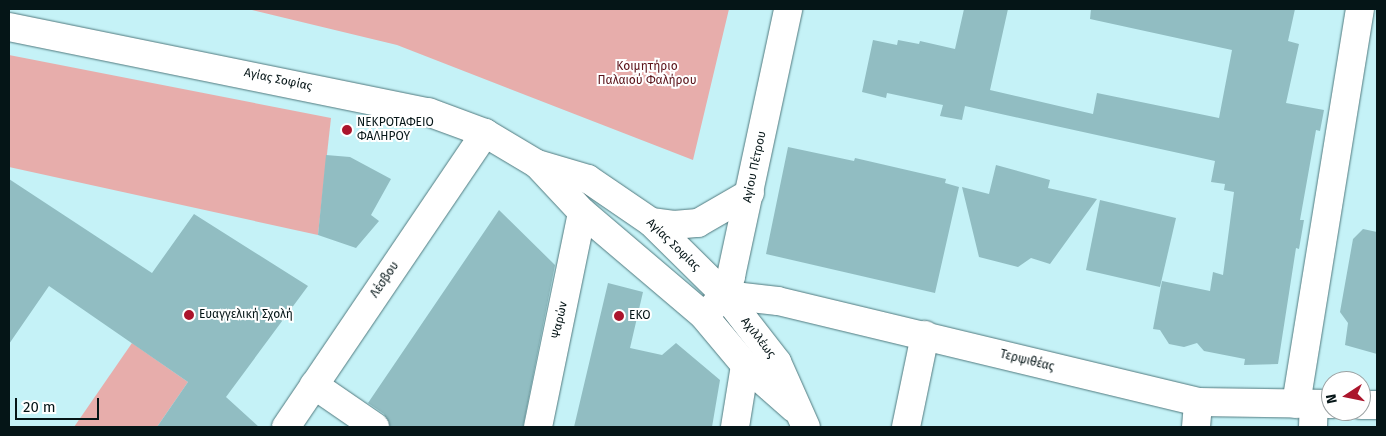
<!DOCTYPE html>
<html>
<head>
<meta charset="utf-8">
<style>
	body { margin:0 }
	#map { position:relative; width:1386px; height:436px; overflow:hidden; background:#c5f2f7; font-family:"Fira Sans",sans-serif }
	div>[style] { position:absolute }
	.green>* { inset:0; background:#e7adab }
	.building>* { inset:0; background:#91bdc2 }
	.roads { filter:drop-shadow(0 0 1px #50797e) drop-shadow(0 0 1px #50797e) }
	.minor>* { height:28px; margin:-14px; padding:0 14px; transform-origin:14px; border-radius:14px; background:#fff }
	.tertiary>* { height:28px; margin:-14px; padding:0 14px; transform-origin:14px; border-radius:14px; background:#fff }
	.dots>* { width:14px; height:14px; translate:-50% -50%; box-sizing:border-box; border:2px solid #fff; border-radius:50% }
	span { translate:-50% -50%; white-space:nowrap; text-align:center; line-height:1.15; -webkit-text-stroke:4px #fff; paint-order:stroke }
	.park-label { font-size:12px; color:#5a1218 }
	.street-label { font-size:12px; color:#051517 }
	.poi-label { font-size:12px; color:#051517 }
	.left { translate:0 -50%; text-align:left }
	.frame { position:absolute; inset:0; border:10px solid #051517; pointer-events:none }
	.north { position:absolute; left:1321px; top:371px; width:50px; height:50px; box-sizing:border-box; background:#fff; border:1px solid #9ba1a2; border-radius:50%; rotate:259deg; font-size:14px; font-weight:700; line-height:20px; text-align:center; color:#051517 }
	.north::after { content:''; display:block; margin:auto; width:18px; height:22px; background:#ab152c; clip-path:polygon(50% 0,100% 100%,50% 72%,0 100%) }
	.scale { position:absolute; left:15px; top:398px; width:84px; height:22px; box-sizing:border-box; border:2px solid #051517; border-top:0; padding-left:6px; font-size:15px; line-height:18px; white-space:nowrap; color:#051517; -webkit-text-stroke:4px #fff; paint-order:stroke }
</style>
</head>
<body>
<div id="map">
	<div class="green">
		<div style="clip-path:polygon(248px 9px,729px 9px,693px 160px,397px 45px)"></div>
		<div style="clip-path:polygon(9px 55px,331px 118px,318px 235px,9px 167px)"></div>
		<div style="clip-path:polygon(132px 343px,188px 382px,157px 427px,74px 427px)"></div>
	</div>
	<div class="building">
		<div style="clip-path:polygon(964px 9px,1008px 9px,990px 90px,1093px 114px,1097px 93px,1219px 118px,1232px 50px,1090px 19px,1091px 9px,1295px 9px,1288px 41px,1299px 44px,1286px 103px,1324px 110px,1320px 131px,1316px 130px,1300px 220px,1304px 220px,1299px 249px,1296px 248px,1278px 364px,1244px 365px,1245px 359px,1204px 351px,1197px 343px,1184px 347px,1169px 344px,1160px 330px,1153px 329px,1162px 281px,1210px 291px,1213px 272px,1223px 275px,1234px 192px,1224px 190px,1225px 184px,1211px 182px,1215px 161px,965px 106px,962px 120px,940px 116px,943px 105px,887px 93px,886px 98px,862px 92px,873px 40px,897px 45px,898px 40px,919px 44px,920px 41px,955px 49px)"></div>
		<div style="clip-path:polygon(788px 147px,854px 161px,855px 158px,946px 179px,945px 183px,959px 187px,935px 293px,766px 254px)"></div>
		<div style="clip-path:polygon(326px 155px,350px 157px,391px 179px,371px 215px,379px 221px,356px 248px,318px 235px)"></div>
		<div style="clip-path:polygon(996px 165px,1050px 180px,1048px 188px,1097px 199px,1050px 264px,1031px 258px,1018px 267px,979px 257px,962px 187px,989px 194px)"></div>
		<div style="clip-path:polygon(9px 179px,152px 273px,194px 214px,308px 286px,226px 397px,259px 427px,157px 427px,188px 382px,49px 286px,9px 344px)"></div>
		<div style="clip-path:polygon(1100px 200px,1176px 218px,1160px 287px,1086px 270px)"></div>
		<div style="clip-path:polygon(499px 210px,555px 265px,523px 427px,390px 427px,384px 414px,368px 403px)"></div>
		<div style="clip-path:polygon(1363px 229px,1377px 232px,1377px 354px,1345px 345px,1348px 323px,1340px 312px,1353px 239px)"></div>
		<div style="clip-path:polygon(608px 283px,643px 292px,630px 348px,662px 355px,676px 343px,720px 380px,712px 427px,574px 427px)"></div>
	</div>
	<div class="roads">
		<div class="minor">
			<div style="left:314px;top:385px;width:74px;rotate:34.5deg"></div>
			<div style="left:1296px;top:404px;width:400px;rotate:-80.8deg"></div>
			<div style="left:735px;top:427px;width:63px;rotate:-80.8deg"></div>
			<div style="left:906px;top:427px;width:94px;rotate:-78.3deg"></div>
			<div style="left:1196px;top:427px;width:25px;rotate:-85deg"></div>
			<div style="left:1313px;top:427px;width:23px;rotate:-88deg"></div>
		</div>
		<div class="tertiary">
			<div style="left:9px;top:27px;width:428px;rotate:11.5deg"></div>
			<div style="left:428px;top:112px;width:61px;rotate:20.2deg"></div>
			<div style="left:485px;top:133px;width:61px;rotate:30.8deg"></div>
			<div style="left:537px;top:164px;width:53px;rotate:16.4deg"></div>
			<div style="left:588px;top:179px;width:76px;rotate:34.3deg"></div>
			<div style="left:651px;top:222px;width:104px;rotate:44.6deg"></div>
			<div style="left:725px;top:295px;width:85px;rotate:52.2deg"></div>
			<div style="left:777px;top:362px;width:71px;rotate:66deg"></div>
			<div style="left:538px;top:165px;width:64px;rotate:46.9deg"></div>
			<div style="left:582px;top:212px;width:160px;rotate:40.4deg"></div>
			<div style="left:704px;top:316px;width:64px;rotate:50.1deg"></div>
			<div style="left:745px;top:365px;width:65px;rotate:41.3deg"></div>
			<div style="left:651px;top:222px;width:23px;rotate:7deg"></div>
			<div style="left:674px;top:225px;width:24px;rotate:-5deg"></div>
			<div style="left:698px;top:223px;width:60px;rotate:-30deg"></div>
			<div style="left:725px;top:295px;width:53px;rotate:6.5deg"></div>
			<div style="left:778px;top:301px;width:432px;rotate:13.5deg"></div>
			<div style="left:1198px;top:402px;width:133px;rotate:0.9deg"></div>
			<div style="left:714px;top:306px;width:16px;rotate:-45deg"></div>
			<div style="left:725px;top:295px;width:20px;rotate:-72deg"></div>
			<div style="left:731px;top:276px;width:273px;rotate:-77.9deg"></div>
			<div style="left:1361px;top:405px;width:16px"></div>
			<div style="left:286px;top:427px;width:355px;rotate:-55.9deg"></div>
			<div style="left:538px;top:427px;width:219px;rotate:-78.4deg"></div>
		</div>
	</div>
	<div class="dots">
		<div style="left:347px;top:130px;background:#ab152c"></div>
		<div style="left:189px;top:315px;background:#ab152c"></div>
		<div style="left:619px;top:316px;background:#ab152c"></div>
	</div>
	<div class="park-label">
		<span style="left:647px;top:74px">Κοιμητήριο<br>Παλαιού Φαλήρου</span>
	</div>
	<div class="street-label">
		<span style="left:278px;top:80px;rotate:12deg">Αγίας Σοφίας</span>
		<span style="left:755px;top:167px;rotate:-78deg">Αγίου Πέτρου</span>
		<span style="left:673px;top:245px;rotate:44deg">Αγίας Σοφίας</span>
		<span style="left:385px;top:280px;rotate:-56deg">Λέσβου</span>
		<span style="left:560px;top:320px;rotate:-78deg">Ψαρών</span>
		<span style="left:758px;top:338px;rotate:52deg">Αχιλλέως</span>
		<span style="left:1027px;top:361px;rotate:14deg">Τερψιθέας</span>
	</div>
	<div class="poi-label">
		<span class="left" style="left:357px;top:130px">ΝΕΚΡΟΤΑΦΕΙΟ<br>ΦΑΛΗΡΟΥ</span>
		<span class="left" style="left:199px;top:315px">Ευαγγελική Σχολή</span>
		<span class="left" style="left:629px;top:316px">EKO</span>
	</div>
	<div class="frame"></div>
	<div class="north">N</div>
	<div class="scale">20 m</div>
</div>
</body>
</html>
